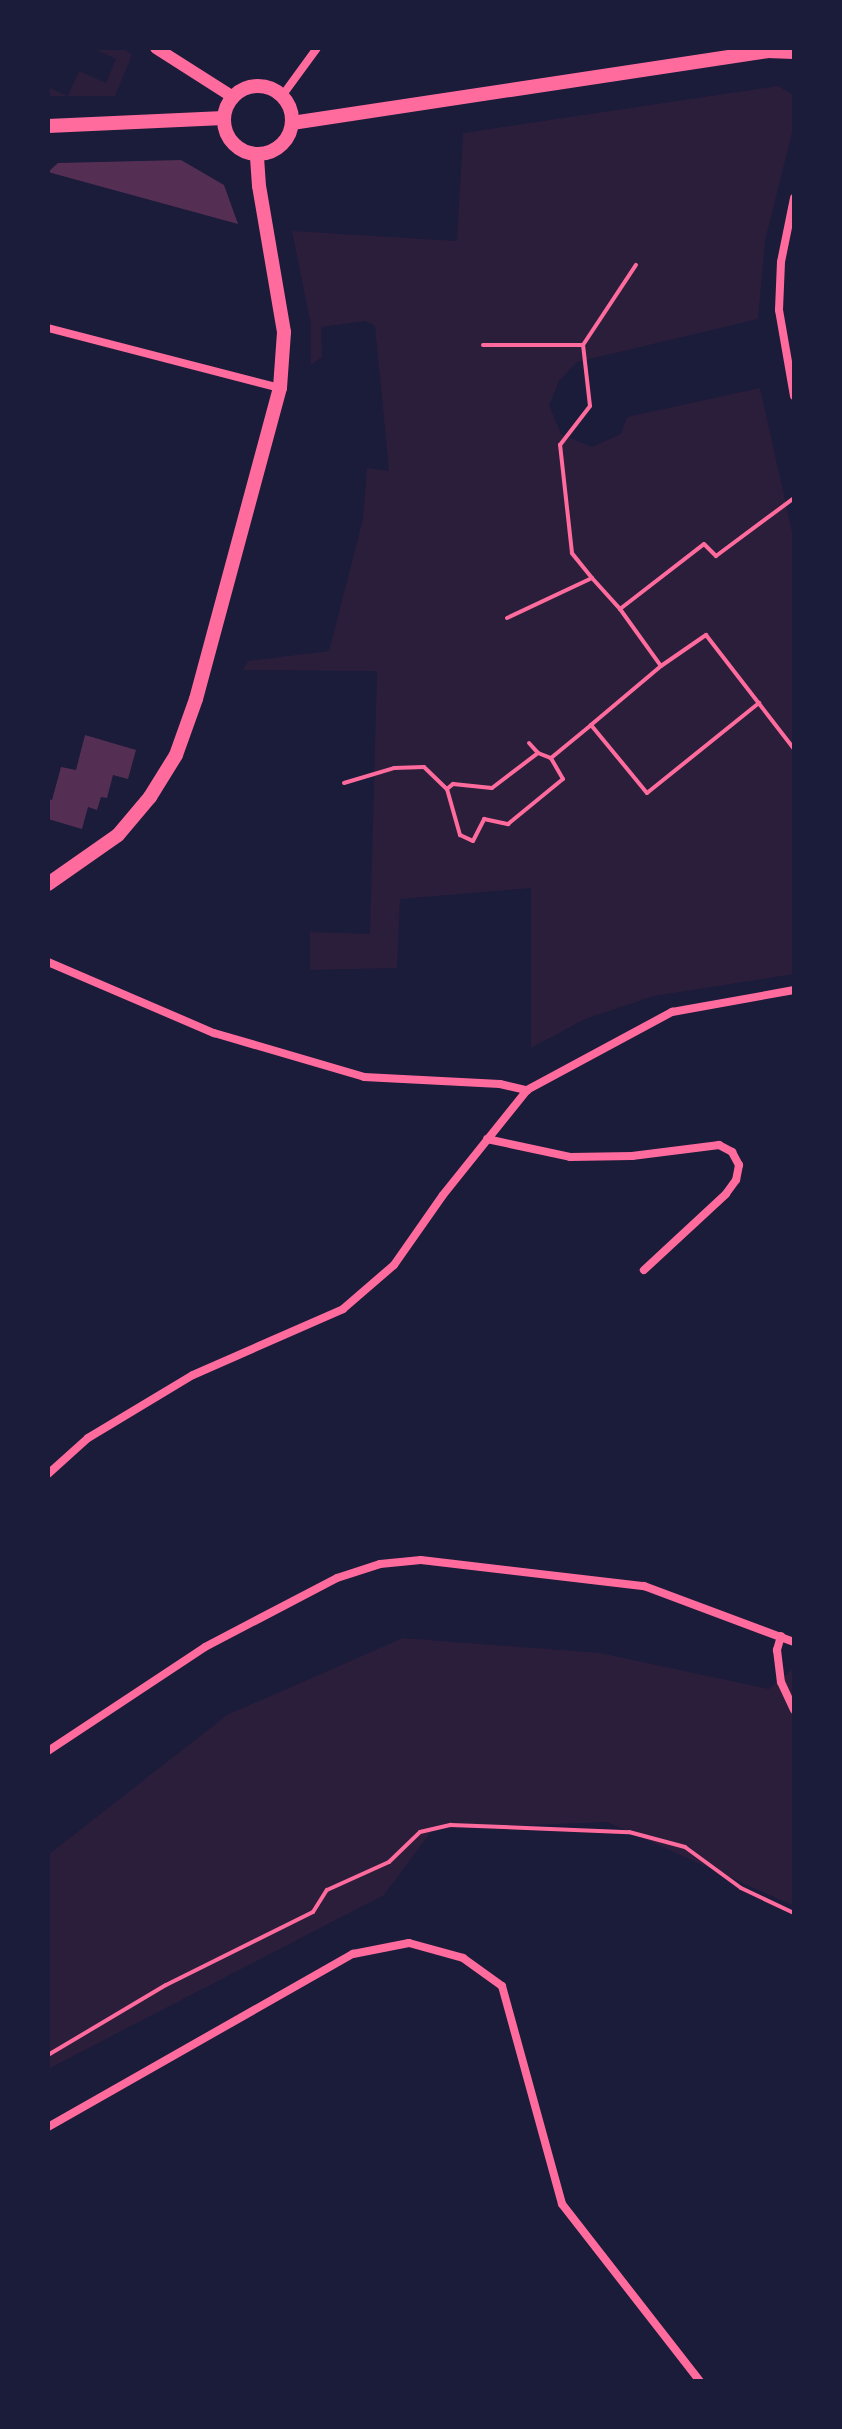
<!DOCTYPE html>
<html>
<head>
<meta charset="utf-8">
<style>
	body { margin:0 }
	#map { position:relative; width:842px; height:2429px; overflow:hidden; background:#1b1b3a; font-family:"Archivo Narrow",sans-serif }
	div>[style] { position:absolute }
	.green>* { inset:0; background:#2a1e3b }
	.building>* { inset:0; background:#542f53 }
	.path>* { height:4px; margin:-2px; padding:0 2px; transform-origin:2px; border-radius:2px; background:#ff6b9d }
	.minor>* { height:8px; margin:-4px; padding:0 4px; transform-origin:4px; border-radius:4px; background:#ff6b9d }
	.tertiary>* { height:12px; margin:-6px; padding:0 6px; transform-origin:6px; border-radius:6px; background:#ff6b9d }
	.secondary>* { height:14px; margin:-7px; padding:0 7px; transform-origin:7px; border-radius:7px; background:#ff6b9d }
	.secondary>.ring { margin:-7px; padding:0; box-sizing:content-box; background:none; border:14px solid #ff6b9d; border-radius:50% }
	span { translate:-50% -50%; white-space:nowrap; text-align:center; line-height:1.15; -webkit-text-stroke:6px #1b1b3a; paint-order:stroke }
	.frame { position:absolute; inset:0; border:50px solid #1b1b3a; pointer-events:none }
</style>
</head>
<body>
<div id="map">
	<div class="green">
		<div style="clip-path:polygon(92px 48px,123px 48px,132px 55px,115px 96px,48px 96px,48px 87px,68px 96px,79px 71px,106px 83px,116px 59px)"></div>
		<div style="clip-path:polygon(778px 86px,794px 95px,794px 125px,765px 241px,758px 319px,577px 362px,559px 381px,549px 405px,561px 434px,592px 447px,621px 434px,627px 417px,760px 388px,794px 540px,794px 974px,654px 996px,585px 1019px,531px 1048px,531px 888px,400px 899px,397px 968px,310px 970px,310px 932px,370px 934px,377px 671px,243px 670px,248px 661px,329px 651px,363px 519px,367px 468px,389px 471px,375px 326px,365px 321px,321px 327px,322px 357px,311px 365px,311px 325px,292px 231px,457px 241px,463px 133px)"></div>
		<div style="clip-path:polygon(403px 1638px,600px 1653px,769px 1689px,794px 1668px,794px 1906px,607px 1822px,433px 1829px,384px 1895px,48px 2069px,48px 1855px,227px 1715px)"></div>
	</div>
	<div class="building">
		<div style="clip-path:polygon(181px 160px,224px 185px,238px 224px,48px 172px,58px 163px)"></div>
		<div style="clip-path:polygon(85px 735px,136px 750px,128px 779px,113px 775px,107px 798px,101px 797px,97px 810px,88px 807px,82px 829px,48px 819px,48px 799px,52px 800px,61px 767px,76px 770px)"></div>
	</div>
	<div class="path">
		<div style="left:483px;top:345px;width:100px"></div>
		<div style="left:592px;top:578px;width:32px;rotate:-129deg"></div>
		<div style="left:572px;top:553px;width:109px;rotate:-96.3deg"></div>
		<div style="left:560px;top:445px;width:49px;rotate:-52.4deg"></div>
		<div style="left:590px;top:406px;width:61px;rotate:-96.5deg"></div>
		<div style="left:583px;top:345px;width:96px;rotate:-56.5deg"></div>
		<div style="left:620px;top:609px;width:70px;rotate:54.3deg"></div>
		<div style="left:661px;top:666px;width:55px;rotate:-34.6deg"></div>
		<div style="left:706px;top:635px;width:144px;rotate:52.3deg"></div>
		<div style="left:507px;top:618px;width:94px;rotate:-25.2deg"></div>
		<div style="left:592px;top:578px;width:42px;rotate:47.9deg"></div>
		<div style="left:620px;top:609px;width:106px;rotate:-37.7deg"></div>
		<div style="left:704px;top:544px;width:17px;rotate:45deg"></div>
		<div style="left:716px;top:556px;width:97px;rotate:-36.6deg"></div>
		<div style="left:661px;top:666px;width:92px;rotate:139.9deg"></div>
		<div style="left:591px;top:725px;width:88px;rotate:50.5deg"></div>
		<div style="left:647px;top:793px;width:144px;rotate:-38.8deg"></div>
		<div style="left:529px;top:743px;width:13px;rotate:48deg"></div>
		<div style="left:538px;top:753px;width:14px;rotate:21deg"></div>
		<div style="left:344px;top:783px;width:52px;rotate:-16.7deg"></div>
		<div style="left:394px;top:768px;width:30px;rotate:-2deg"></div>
		<div style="left:424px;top:767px;width:32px;rotate:44deg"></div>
		<div style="left:447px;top:789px;width:48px;rotate:74.2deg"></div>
		<div style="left:460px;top:835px;width:14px;rotate:25deg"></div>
		<div style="left:473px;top:841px;width:25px;rotate:-63deg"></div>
		<div style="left:484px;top:819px;width:25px;rotate:12deg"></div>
		<div style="left:508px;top:824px;width:71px;rotate:-39.3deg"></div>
		<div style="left:563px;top:779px;width:24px;rotate:-120deg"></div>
		<div style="left:551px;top:758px;width:52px;rotate:-39.5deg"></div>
		<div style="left:447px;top:789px;width:8px;rotate:-40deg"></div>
		<div style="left:453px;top:784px;width:39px;rotate:6deg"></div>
		<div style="left:492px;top:788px;width:58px;rotate:-37.3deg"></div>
		<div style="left:48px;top:2055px;width:137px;rotate:-30.7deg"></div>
		<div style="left:166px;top:1985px;width:164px;rotate:-26.4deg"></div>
		<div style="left:313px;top:1912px;width:26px;rotate:-58deg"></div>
		<div style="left:327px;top:1890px;width:68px;rotate:-24.3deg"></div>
		<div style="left:389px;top:1862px;width:43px;rotate:-44.1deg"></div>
		<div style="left:420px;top:1832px;width:32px;rotate:-13deg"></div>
		<div style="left:451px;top:1825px;width:178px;rotate:2.3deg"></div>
		<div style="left:629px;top:1832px;width:58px;rotate:15deg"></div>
		<div style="left:685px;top:1847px;width:69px;rotate:36.2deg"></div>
		<div style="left:741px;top:1888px;width:59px;rotate:25.3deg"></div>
	</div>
	<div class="minor">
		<div style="left:282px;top:96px;width:59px;rotate:-53.9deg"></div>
		<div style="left:794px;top:198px;width:65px;rotate:101.5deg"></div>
		<div style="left:781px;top:262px;width:48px;rotate:92.4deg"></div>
		<div style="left:779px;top:310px;width:87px;rotate:80.1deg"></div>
		<div style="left:48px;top:328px;width:240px;rotate:14.5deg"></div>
		<div style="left:48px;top:962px;width:181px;rotate:23.2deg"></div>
		<div style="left:214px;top:1033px;width:156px;rotate:16.3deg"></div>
		<div style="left:364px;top:1077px;width:136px;rotate:2.9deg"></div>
		<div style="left:500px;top:1084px;width:28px;rotate:13deg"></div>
		<div style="left:487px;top:1139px;width:85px;rotate:12.2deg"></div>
		<div style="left:570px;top:1157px;width:62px;rotate:-0.9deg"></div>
		<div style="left:632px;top:1156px;width:88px;rotate:-7.2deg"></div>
		<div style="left:719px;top:1145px;width:15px;rotate:28deg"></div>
		<div style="left:732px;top:1152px;width:15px;rotate:62deg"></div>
		<div style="left:739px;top:1165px;width:15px;rotate:101deg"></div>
		<div style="left:736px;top:1180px;width:17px;rotate:126deg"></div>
		<div style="left:726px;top:1194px;width:112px;rotate:137.2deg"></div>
		<div style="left:48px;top:1474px;width:54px;rotate:-42deg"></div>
		<div style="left:88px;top:1438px;width:122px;rotate:-31deg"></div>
		<div style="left:193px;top:1375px;width:164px;rotate:-23.7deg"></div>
		<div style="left:343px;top:1309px;width:67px;rotate:-40.8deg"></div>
		<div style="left:394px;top:1265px;width:85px;rotate:-55deg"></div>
		<div style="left:443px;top:1195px;width:134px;rotate:-51.3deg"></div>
		<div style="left:527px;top:1090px;width:165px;rotate:-28.3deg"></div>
		<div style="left:672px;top:1012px;width:124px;rotate:-10.2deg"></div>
		<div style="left:781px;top:1636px;width:15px;rotate:106deg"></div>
		<div style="left:777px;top:1650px;width:32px;rotate:83deg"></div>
		<div style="left:781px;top:1682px;width:31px;rotate:65deg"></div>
		<div style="left:48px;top:1751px;width:188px;rotate:-33.5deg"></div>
		<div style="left:205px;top:1647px;width:149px;rotate:-27.6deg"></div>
		<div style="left:337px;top:1578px;width:45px;rotate:-18deg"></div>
		<div style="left:380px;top:1564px;width:41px;rotate:-5.6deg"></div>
		<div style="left:421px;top:1560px;width:225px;rotate:6.7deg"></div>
		<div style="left:644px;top:1586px;width:160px;rotate:20.5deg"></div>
		<div style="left:48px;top:2127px;width:351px;rotate:-29.6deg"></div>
		<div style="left:353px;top:1954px;width:57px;rotate:-11.1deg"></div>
		<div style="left:409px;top:1943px;width:56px;rotate:15.5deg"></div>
		<div style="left:463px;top:1958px;width:48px;rotate:35.7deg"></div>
		<div style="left:502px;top:1986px;width:226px;rotate:74.6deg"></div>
		<div style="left:562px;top:2204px;width:224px;rotate:52.1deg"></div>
	</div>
	<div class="tertiary">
		<div style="left:156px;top:48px;width:91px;rotate:32.5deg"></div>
	</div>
	<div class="secondary">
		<div class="ring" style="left:224px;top:86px;width:54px;height:54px"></div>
		<div style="left:292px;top:123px;width:480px;rotate:-8.6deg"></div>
		<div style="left:767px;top:51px;width:27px;rotate:2deg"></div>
		<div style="left:48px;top:126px;width:176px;rotate:-2.6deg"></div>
		<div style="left:48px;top:884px;width:85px;rotate:-35deg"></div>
		<div style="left:118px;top:835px;width:50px;rotate:-49.9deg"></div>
		<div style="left:150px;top:797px;width:49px;rotate:-58.2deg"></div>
		<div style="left:176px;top:755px;width:59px;rotate:-70.3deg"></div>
		<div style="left:196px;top:699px;width:322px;rotate:-74.9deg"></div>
		<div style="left:280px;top:388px;width:56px;rotate:-85.9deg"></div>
		<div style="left:284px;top:332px;width:148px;rotate:-99.7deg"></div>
		<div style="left:259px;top:186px;width:32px;rotate:-94deg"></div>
	</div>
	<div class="frame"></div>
</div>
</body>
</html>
